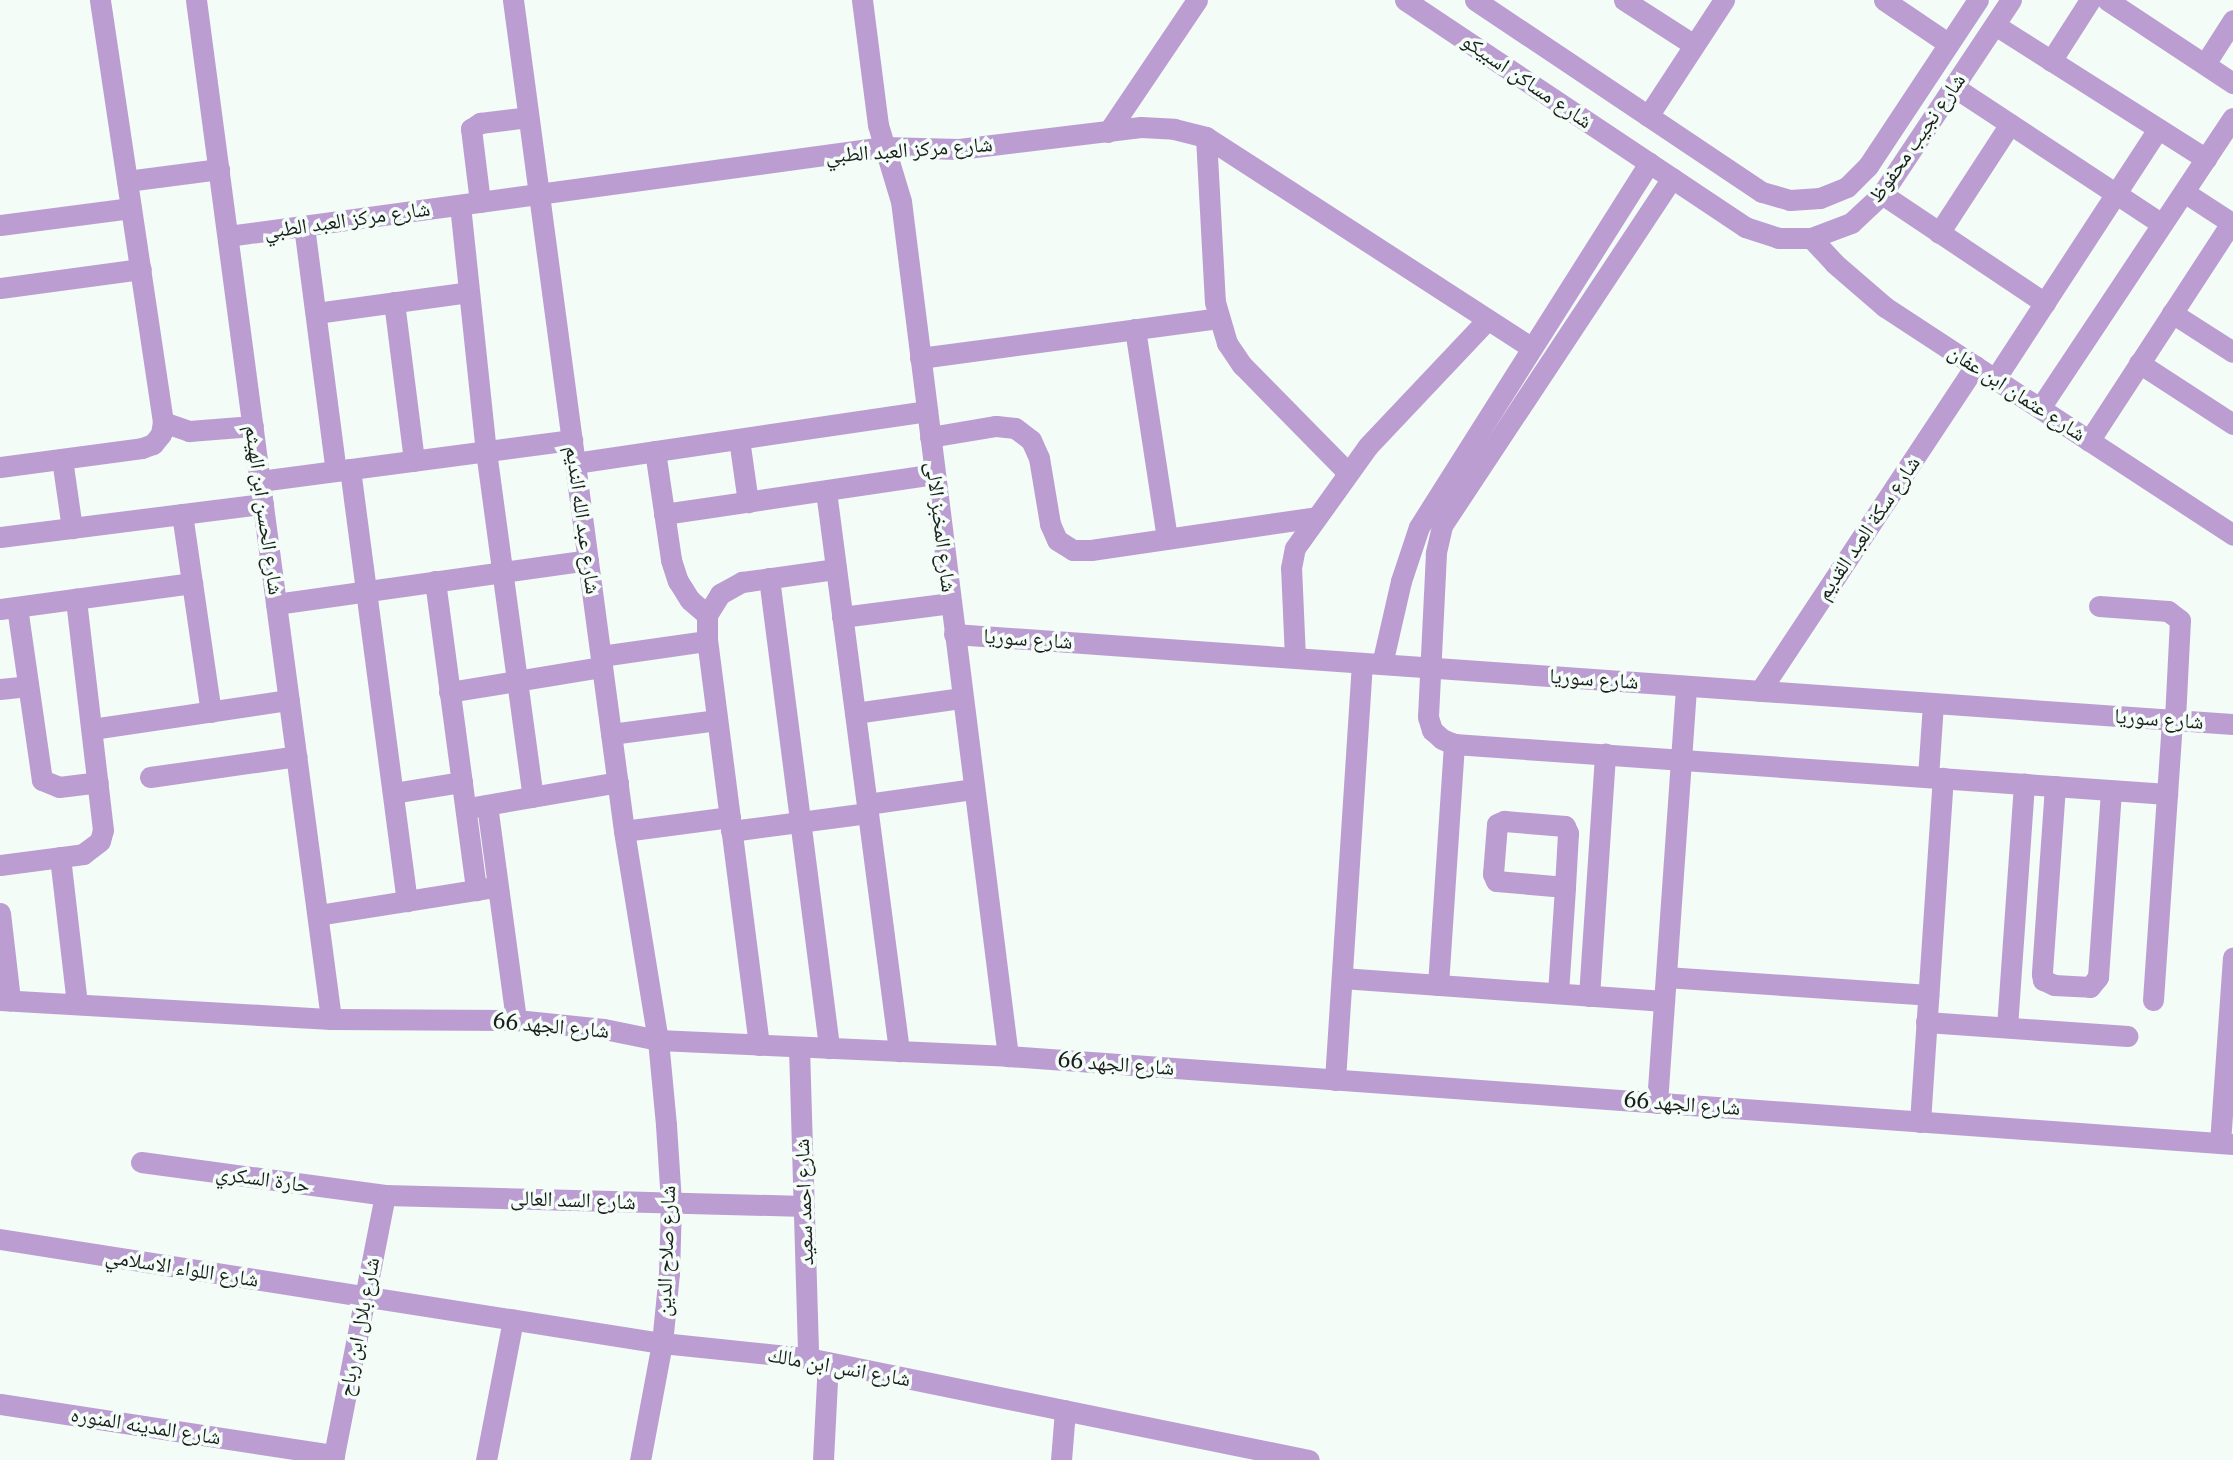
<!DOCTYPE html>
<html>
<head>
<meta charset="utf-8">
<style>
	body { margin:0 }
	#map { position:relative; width:2233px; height:1460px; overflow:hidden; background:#f3fcf7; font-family:Merriweather,"Noto Naskh Arabic",serif }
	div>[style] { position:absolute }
	.minor>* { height:21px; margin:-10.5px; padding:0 10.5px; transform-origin:10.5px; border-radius:10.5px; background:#bc9dd2 }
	span { translate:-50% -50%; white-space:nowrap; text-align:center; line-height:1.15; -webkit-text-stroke:7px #f3fcf7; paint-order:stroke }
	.street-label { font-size:21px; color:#191d1b }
</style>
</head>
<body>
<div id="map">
	<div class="minor">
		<div style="left:196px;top:0;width:1028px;rotate:82.45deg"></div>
		<div style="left:513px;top:0;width:838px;rotate:82.39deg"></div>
		<div style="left:624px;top:831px;width:212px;rotate:80.8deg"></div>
		<div style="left:658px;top:1040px;width:85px;rotate:84.6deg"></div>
		<div style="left:666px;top:1125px;width:78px;rotate:86.3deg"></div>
		<div style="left:671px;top:1203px;width:70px;rotate:91.6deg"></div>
		<div style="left:669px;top:1273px;width:70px;rotate:95.7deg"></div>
		<div style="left:662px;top:1343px;width:119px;rotate:100.6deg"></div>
		<div style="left:862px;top:0;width:126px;rotate:82.7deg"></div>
		<div style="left:878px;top:125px;width:79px;rotate:73.2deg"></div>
		<div style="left:901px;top:201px;width:862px;rotate:82.87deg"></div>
		<div style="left:1405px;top:0;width:409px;rotate:33.7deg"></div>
		<div style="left:1745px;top:227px;width:35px;rotate:18deg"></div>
		<div style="left:1778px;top:238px;width:33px"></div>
		<div style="left:1811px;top:238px;width:43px;rotate:-20.6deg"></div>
		<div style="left:1851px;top:223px;width:42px;rotate:-43.1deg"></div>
		<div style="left:1882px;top:194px;width:233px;rotate:-56.4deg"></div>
		<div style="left:1475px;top:0;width:345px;rotate:33.8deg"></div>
		<div style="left:1762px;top:192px;width:29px;rotate:16deg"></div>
		<div style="left:1790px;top:200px;width:30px;rotate:-4deg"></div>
		<div style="left:1820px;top:198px;width:29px;rotate:-22deg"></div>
		<div style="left:1847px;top:187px;width:30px;rotate:-45deg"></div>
		<div style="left:1868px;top:166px;width:199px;rotate:-56.5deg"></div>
		<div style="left:1624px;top:0;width:83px;rotate:32.7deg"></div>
		<div style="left:1884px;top:0;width:78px;rotate:34.1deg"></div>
		<div style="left:2107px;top:0;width:151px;rotate:33.4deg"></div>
		<div style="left:1995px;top:25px;width:250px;rotate:32.4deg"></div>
		<div style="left:2051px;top:61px;width:72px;rotate:-57.4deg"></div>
		<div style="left:2205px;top:64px;width:52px;rotate:-57.5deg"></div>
		<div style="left:1954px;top:87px;width:249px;rotate:33.4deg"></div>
		<div style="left:1648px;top:116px;width:139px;rotate:-56.8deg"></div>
		<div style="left:1108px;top:132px;width:159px;rotate:-56deg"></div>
		<div style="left:1206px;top:137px;width:165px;rotate:86.9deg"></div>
		<div style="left:1215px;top:302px;width:43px;rotate:73.7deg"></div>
		<div style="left:1227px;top:343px;width:27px;rotate:56deg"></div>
		<div style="left:1242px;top:365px;width:151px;rotate:45.5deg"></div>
		<div style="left:1672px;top:178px;width:417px;rotate:123.5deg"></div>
		<div style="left:1442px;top:526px;width:28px;rotate:103deg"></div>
		<div style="left:1436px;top:553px;width:164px;rotate:92.8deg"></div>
		<div style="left:1428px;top:717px;width:14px;rotate:73deg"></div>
		<div style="left:1432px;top:730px;width:13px;rotate:42deg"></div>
		<div style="left:1442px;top:739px;width:13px;rotate:23deg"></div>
		<div style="left:1454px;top:744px;width:715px;rotate:4.01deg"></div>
		<div style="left:127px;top:181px;width:93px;rotate:-7.4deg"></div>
		<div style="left:2184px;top:192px;width:59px;rotate:33.1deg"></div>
		<div style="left:1882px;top:194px;width:196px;rotate:33.8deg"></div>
		<div style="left:480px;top:202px;width:74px;rotate:-97deg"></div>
		<div style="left:471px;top:129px;width:11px;rotate:-34deg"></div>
		<div style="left:480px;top:123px;width:48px;rotate:-7.1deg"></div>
		<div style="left:460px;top:205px;width:247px;rotate:84deg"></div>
		<div style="left:486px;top:451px;width:349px;rotate:82.3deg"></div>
		<div style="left:0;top:225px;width:132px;rotate:-7.4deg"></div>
		<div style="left:304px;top:226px;width:247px;rotate:82.6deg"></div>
		<div style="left:1939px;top:233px;width:130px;rotate:-56.9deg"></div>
		<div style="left:228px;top:236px;width:662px;rotate:-7.73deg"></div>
		<div style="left:884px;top:147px;width:75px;rotate:1.5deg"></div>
		<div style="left:959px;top:149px;width:183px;rotate:-6.9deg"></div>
		<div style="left:1141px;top:127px;width:33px;rotate:3deg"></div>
		<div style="left:1174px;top:129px;width:33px;rotate:14deg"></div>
		<div style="left:1206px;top:137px;width:388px;rotate:32.9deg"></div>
		<div style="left:1811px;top:238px;width:34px;rotate:47deg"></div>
		<div style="left:1834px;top:263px;width:67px;rotate:40.8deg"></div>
		<div style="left:1885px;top:307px;width:416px;rotate:33.2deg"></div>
		<div style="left:0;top:288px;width:142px;rotate:-7.7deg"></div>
		<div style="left:394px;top:302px;width:160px;rotate:82.8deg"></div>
		<div style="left:316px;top:313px;width:154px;rotate:-7.8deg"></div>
		<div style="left:2172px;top:313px;width:72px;rotate:32.6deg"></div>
		<div style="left:1135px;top:329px;width:212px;rotate:81.3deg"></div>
		<div style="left:920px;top:358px;width:301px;rotate:-7.6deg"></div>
		<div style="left:2139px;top:363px;width:112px;rotate:33deg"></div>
		<div style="left:1995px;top:379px;width:298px;rotate:-56.9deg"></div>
		<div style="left:2040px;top:408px;width:348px;rotate:-56.4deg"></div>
		<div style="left:163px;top:422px;width:28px;rotate:19deg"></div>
		<div style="left:189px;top:431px;width:64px;rotate:-4.5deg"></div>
		<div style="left:930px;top:437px;width:67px;rotate:-9.5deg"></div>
		<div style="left:996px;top:426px;width:19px;rotate:6deg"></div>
		<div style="left:1015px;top:428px;width:20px;rotate:37deg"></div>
		<div style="left:1031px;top:440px;width:20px;rotate:66deg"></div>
		<div style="left:1039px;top:458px;width:67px;rotate:80.5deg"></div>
		<div style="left:1050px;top:524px;width:17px;rotate:66deg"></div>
		<div style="left:1057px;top:540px;width:19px;rotate:32deg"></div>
		<div style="left:1073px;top:550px;width:18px"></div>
		<div style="left:1091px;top:550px;width:228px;rotate:-8.3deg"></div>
		<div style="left:739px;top:439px;width:64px;rotate:81.9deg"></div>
		<div style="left:2089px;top:441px;width:260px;rotate:-56.9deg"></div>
		<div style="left:655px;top:451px;width:110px;rotate:81.6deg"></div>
		<div style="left:671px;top:560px;width:22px;rotate:72deg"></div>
		<div style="left:678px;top:581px;width:22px;rotate:58deg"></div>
		<div style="left:690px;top:600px;width:23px;rotate:41deg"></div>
		<div style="left:62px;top:459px;width:70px;rotate:81.8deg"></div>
		<div style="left:575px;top:463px;width:356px;rotate:-8.4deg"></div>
		<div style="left:0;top:467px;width:143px;rotate:-7.6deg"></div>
		<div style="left:142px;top:448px;width:12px;rotate:-20deg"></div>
		<div style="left:153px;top:444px;width:13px;rotate:-51deg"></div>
		<div style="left:161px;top:434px;width:12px;rotate:-81deg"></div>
		<div style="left:163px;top:422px;width:427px;rotate:-98.5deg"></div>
		<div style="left:350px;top:469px;width:436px;rotate:82.5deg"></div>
		<div style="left:260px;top:481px;width:315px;rotate:-7.5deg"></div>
		<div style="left:826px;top:491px;width:565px;rotate:82.57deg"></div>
		<div style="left:182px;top:514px;width:200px;rotate:81.7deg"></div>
		<div style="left:664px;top:514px;width:273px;rotate:-8.4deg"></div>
		<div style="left:0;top:537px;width:265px;rotate:-7.2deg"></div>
		<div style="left:769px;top:578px;width:474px;rotate:82.7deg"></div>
		<div style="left:435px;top:581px;width:312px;rotate:82.4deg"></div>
		<div style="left:276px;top:604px;width:315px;rotate:-8deg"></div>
		<div style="left:2099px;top:606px;width:69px;rotate:4.1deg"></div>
		<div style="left:2168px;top:611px;width:15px;rotate:37deg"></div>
		<div style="left:2180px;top:620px;width:100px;rotate:92.9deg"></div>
		<div style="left:17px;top:607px;width:175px;rotate:81.8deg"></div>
		<div style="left:42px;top:780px;width:18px;rotate:22deg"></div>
		<div style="left:59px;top:787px;width:39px;rotate:-7deg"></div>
		<div style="left:0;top:609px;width:194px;rotate:-7.7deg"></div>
		<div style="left:842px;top:617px;width:110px;rotate:-7.3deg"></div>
		<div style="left:954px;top:634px;width:1282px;rotate:4.03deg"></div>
		<div style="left:601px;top:656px;width:107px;rotate:-8.1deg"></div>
		<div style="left:1295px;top:658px;width:90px;rotate:-92.5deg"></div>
		<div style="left:1291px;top:568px;width:20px;rotate:-79deg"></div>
		<div style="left:1295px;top:548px;width:125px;rotate:-54.4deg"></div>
		<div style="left:1368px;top:446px;width:173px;rotate:-46.6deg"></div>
		<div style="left:1382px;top:664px;width:85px;rotate:-77.1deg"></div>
		<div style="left:1401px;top:581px;width:57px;rotate:-71.6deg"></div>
		<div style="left:1419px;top:527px;width:431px;rotate:-57.7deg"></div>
		<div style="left:0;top:689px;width:28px;rotate:-6deg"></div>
		<div style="left:1760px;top:691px;width:390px;rotate:-56.5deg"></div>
		<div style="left:449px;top:692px;width:155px;rotate:-9.3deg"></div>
		<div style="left:855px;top:713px;width:108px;rotate:-8deg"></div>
		<div style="left:92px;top:729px;width:199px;rotate:-8.4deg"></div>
		<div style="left:611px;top:734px;width:107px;rotate:-7.5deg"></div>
		<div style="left:150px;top:777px;width:148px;rotate:-8.1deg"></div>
		<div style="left:1928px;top:777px;width:74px;rotate:-86.1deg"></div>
		<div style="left:2055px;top:786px;width:188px;rotate:94deg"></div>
		<div style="left:2042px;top:974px;width:6px;rotate:81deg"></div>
		<div style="left:2043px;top:980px;width:12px;rotate:24deg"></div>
		<div style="left:2054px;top:985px;width:36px;rotate:3deg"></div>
		<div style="left:2090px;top:987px;width:13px;rotate:-51deg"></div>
		<div style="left:2098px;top:977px;width:187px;rotate:-86deg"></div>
		<div style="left:393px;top:793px;width:70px;rotate:-9.1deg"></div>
		<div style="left:867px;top:804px;width:108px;rotate:-8deg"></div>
		<div style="left:487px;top:805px;width:217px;rotate:82.3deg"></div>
		<div style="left:474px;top:807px;width:146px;rotate:-9.8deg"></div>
		<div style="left:624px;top:831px;width:107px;rotate:-7.5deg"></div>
		<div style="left:731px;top:831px;width:138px;rotate:-7.5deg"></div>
		<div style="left:60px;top:857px;width:148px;rotate:83.4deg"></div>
		<div style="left:0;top:865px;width:84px;rotate:-7.5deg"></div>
		<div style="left:83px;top:854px;width:21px;rotate:-37deg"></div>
		<div style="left:100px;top:841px;width:11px;rotate:-75deg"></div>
		<div style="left:103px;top:830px;width:233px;rotate:-96.7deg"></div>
		<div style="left:0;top:913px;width:88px;rotate:83.4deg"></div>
		<div style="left:318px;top:915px;width:173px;rotate:-9deg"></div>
		<div style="left:1666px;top:977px;width:263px;rotate:3.9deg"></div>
		<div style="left:1342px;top:978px;width:323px;rotate:4.1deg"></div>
		<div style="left:1438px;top:985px;width:242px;rotate:-86.2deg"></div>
		<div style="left:1558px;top:993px;width:106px;rotate:-86.2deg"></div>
		<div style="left:1565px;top:887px;width:69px;rotate:-175deg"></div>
		<div style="left:1496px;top:881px;width:8px;rotate:-113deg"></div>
		<div style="left:1493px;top:874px;width:50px;rotate:-85.4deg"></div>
		<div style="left:1497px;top:824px;width:8px;rotate:-23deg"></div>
		<div style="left:1504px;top:821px;width:61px;rotate:4.7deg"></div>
		<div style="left:1565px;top:826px;width:8px;rotate:67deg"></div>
		<div style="left:1568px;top:833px;width:54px;rotate:93.2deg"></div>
		<div style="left:1589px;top:996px;width:243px;rotate:-86.2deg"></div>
		<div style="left:0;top:1000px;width:332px;rotate:3.3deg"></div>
		<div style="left:331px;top:1019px;width:185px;rotate:0.3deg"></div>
		<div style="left:516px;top:1020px;width:88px;rotate:5.8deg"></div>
		<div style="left:604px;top:1029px;width:55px;rotate:11.5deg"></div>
		<div style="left:658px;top:1040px;width:350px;rotate:2.6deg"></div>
		<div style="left:1008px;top:1056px;width:1228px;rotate:4.11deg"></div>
		<div style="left:2153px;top:1000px;width:281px;rotate:-86.1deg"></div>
		<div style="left:1926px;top:1022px;width:202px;rotate:4deg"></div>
		<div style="left:2007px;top:1027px;width:244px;rotate:-86deg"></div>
		<div style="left:759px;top:1045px;width:407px;rotate:-97.3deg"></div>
		<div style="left:707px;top:641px;width:26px;rotate:-90deg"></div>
		<div style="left:707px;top:615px;width:25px;rotate:-58deg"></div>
		<div style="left:720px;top:594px;width:25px;rotate:-29deg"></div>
		<div style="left:742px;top:582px;width:95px;rotate:-7.9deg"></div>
		<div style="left:799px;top:1047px;width:311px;rotate:88.3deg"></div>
		<div style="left:1335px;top:1080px;width:418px;rotate:-86.3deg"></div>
		<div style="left:1657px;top:1103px;width:418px;rotate:-86deg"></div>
		<div style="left:1920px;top:1122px;width:345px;rotate:-86.2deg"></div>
		<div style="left:2220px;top:1143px;width:186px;rotate:-86deg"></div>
		<div style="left:141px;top:1162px;width:246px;rotate:7.7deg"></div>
		<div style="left:385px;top:1195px;width:419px;rotate:1.5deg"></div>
		<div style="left:0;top:1239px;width:670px;rotate:8.93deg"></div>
		<div style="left:662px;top:1343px;width:147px;rotate:5.9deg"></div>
		<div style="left:808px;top:1358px;width:511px;rotate:11.51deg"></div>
		<div style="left:0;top:1404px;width:338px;rotate:8.7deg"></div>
		<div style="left:333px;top:1460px;width:270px;rotate:-78.9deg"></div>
		<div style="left:486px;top:1460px;width:143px;rotate:-79.1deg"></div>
		<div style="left:823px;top:1460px;width:98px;rotate:-87.1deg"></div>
		<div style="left:1061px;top:1460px;width:50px;rotate:-85.4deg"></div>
	</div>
	<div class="street-label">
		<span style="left:1527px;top:81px;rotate:34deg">شارع مساكن اسبيكو</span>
		<span style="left:1917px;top:138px;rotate:-55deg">شارع نجيب محفوظ</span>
		<span style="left:909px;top:150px;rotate:-4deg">شارع مركز العبد الطبي</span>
		<span style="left:347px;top:220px;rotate:-8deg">شارع مركز العبد الطبي</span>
		<span style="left:2017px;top:393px;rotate:33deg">شارع عثمان ابن عفان</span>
		<span style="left:264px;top:510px;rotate:82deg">شارع الحسن ابن الهيثم</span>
		<span style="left:583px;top:520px;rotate:82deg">شارع عبد الله النديم</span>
		<span style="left:941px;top:527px;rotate:83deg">شارع المخبز الالى</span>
		<span style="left:1868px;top:528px;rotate:-56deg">شارع سكة العبد القديم</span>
		<span style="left:1028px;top:639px;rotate:4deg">شارع سوريا</span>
		<span style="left:1594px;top:679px;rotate:4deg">شارع سوريا</span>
		<span style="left:2159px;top:719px;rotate:4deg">شارع سوريا</span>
		<span style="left:551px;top:1026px;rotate:5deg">شارع الجهد 66</span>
		<span style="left:1116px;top:1064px;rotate:4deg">شارع الجهد 66</span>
		<span style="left:1682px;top:1104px;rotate:4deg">شارع الجهد 66</span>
		<span style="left:263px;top:1179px;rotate:8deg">حارة السكري</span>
		<span style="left:573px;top:1200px;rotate:2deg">شارع السد العالى</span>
		<span style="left:804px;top:1202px;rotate:-92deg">شارع احمد سعيد</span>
		<span style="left:666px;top:1251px;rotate:-88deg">شارع صلاح الدين</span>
		<span style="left:182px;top:1268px;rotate:9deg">شارع اللواء الاسلامي</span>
		<span style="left:359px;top:1327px;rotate:-79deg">شارع بلال ابن رباح</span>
		<span style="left:839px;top:1367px;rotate:10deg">شارع انس ابن مالك</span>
		<span style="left:146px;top:1426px;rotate:9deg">شارع المدينه المنوره</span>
	</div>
</div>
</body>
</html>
